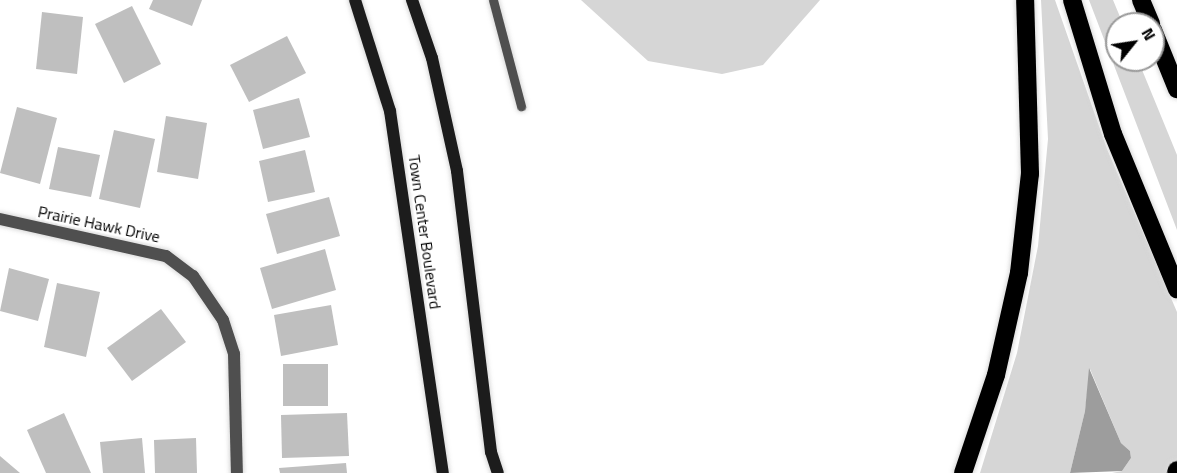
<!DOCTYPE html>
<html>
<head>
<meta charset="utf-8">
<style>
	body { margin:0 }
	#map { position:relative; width:1177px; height:473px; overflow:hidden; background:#fff; font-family:"Titillium Web",sans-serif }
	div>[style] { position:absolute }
	.green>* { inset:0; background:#d6d6d6 }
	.water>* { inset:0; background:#9d9d9d }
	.building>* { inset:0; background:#bfbfbf }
	.roads { filter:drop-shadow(0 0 2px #dbdbdb) drop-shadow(0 0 2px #dbdbdb) }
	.lane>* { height:9px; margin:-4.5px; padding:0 4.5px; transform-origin:4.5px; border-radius:4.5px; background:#4f4f4f }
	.street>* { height:12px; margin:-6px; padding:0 6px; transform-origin:6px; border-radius:6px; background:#4f4f4f }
	.secondary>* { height:12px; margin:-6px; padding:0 6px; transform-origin:6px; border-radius:6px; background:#1c1c1c }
	.highway>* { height:18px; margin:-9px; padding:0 9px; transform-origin:9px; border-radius:9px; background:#000 }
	span { translate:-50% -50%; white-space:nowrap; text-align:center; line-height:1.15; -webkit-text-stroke:4.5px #fff; paint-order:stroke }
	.street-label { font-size:16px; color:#000 }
	.north { position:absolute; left:1105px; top:12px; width:60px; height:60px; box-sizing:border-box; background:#fff; border:2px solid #999; border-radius:50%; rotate:60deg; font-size:16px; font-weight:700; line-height:24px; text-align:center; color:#000 }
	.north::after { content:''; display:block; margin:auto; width:21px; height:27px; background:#000; clip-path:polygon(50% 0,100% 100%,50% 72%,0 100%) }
</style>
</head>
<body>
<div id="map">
	<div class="green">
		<div style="clip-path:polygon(581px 0,820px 0,763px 65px,722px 74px,648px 61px)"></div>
		<div style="clip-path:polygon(1041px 0,1055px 0,1107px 149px,1177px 312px,1177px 473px,1112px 473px,1122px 471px,1131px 458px,1130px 451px,1121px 443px,1090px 369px,1085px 411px,1070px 473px,980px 473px,1017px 353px,1038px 246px,1048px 139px)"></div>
		<div style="clip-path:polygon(1089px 0,1113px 0,1123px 24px,1117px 24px,1117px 60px,1138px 60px,1177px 155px,1177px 230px)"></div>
	</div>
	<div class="water">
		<div style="clip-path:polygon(1089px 368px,1121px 443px,1130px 451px,1131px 458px,1122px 471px,1070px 473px,1085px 411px)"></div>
	</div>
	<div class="building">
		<div style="clip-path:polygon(153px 0,202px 0,192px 26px,149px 9px)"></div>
		<div style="clip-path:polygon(132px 6px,161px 64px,124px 83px,95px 24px)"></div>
		<div style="clip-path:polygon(42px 12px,83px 17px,77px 74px,36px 69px)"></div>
		<div style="clip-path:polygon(287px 36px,306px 73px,249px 102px,230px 65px)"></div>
		<div style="clip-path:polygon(299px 98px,310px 137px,263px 149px,253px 110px)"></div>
		<div style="clip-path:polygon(17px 107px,57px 118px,40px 184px,0 173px)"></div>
		<div style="clip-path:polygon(166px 116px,207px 123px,198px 179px,157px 172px)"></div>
		<div style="clip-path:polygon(114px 130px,155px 139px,140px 208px,99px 199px)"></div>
		<div style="clip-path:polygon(58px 147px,100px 155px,91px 197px,49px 189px)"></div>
		<div style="clip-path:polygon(305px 150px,315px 192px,268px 202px,259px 161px)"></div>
		<div style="clip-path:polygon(329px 197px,340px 236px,277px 254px,266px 214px)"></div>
		<div style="clip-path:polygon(325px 249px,336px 290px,272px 309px,260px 268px)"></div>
		<div style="clip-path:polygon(9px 268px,49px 279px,38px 321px,0 311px)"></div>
		<div style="clip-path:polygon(57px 283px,100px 292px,86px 357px,44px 347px)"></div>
		<div style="clip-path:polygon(331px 305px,338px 345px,281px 356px,274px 315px)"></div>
		<div style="clip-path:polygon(161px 309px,186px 342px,132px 381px,107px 348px)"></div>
		<div style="clip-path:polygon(283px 364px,328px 364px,328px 406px,283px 406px)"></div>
		<div style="clip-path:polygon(64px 413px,91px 473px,46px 473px,27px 430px)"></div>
		<div style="clip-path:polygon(347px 413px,349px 456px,282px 458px,281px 415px)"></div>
		<div style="clip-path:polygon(142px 438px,145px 473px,103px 473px,100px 442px)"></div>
		<div style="clip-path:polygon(196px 438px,197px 473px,155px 473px,154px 440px)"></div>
		<div style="clip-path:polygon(0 456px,20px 473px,0 473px)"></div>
		<div style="clip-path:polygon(346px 463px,347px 473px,280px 473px,279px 468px)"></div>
	</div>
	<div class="roads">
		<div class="lane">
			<div style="left:493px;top:0;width:110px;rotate:75.2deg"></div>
		</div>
		<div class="street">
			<div style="left:0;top:219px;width:170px;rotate:12.6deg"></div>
			<div style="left:166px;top:256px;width:34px;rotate:37deg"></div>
			<div style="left:193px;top:276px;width:53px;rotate:55.7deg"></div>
			<div style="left:223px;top:320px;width:36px;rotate:72deg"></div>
			<div style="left:234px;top:354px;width:119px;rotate:88.6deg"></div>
		</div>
		<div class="secondary">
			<div style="left:355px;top:0;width:116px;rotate:72.5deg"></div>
			<div style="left:390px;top:111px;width:366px;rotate:81.7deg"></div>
			<div style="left:412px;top:0;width:61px;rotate:71deg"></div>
			<div style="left:432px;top:58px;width:116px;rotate:77.5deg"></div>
			<div style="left:457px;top:171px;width:283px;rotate:83.1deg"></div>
			<div style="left:491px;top:452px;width:22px;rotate:72deg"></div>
		</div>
		<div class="highway">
			<div style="left:1072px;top:0;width:140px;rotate:73deg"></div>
			<div style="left:1113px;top:134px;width:168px;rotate:67.6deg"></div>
			<div style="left:1141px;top:0;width:26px;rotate:67deg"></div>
			<div style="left:1153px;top:30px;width:64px;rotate:67.9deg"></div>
			<div style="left:963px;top:473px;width:103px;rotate:-71.4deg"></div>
			<div style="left:996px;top:375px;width:105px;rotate:-77.3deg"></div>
			<div style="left:1019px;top:273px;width:100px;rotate:-83.7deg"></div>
			<div style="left:1030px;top:174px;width:174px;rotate:-91.6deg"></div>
			<div style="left:1176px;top:473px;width:3px;rotate:-72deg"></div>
		</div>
	</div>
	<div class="street-label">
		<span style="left:99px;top:224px;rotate:12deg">Prairie Hawk Drive</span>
		<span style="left:425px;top:232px;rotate:82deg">Town Center Boulevard</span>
	</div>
	<div class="north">N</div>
</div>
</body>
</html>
